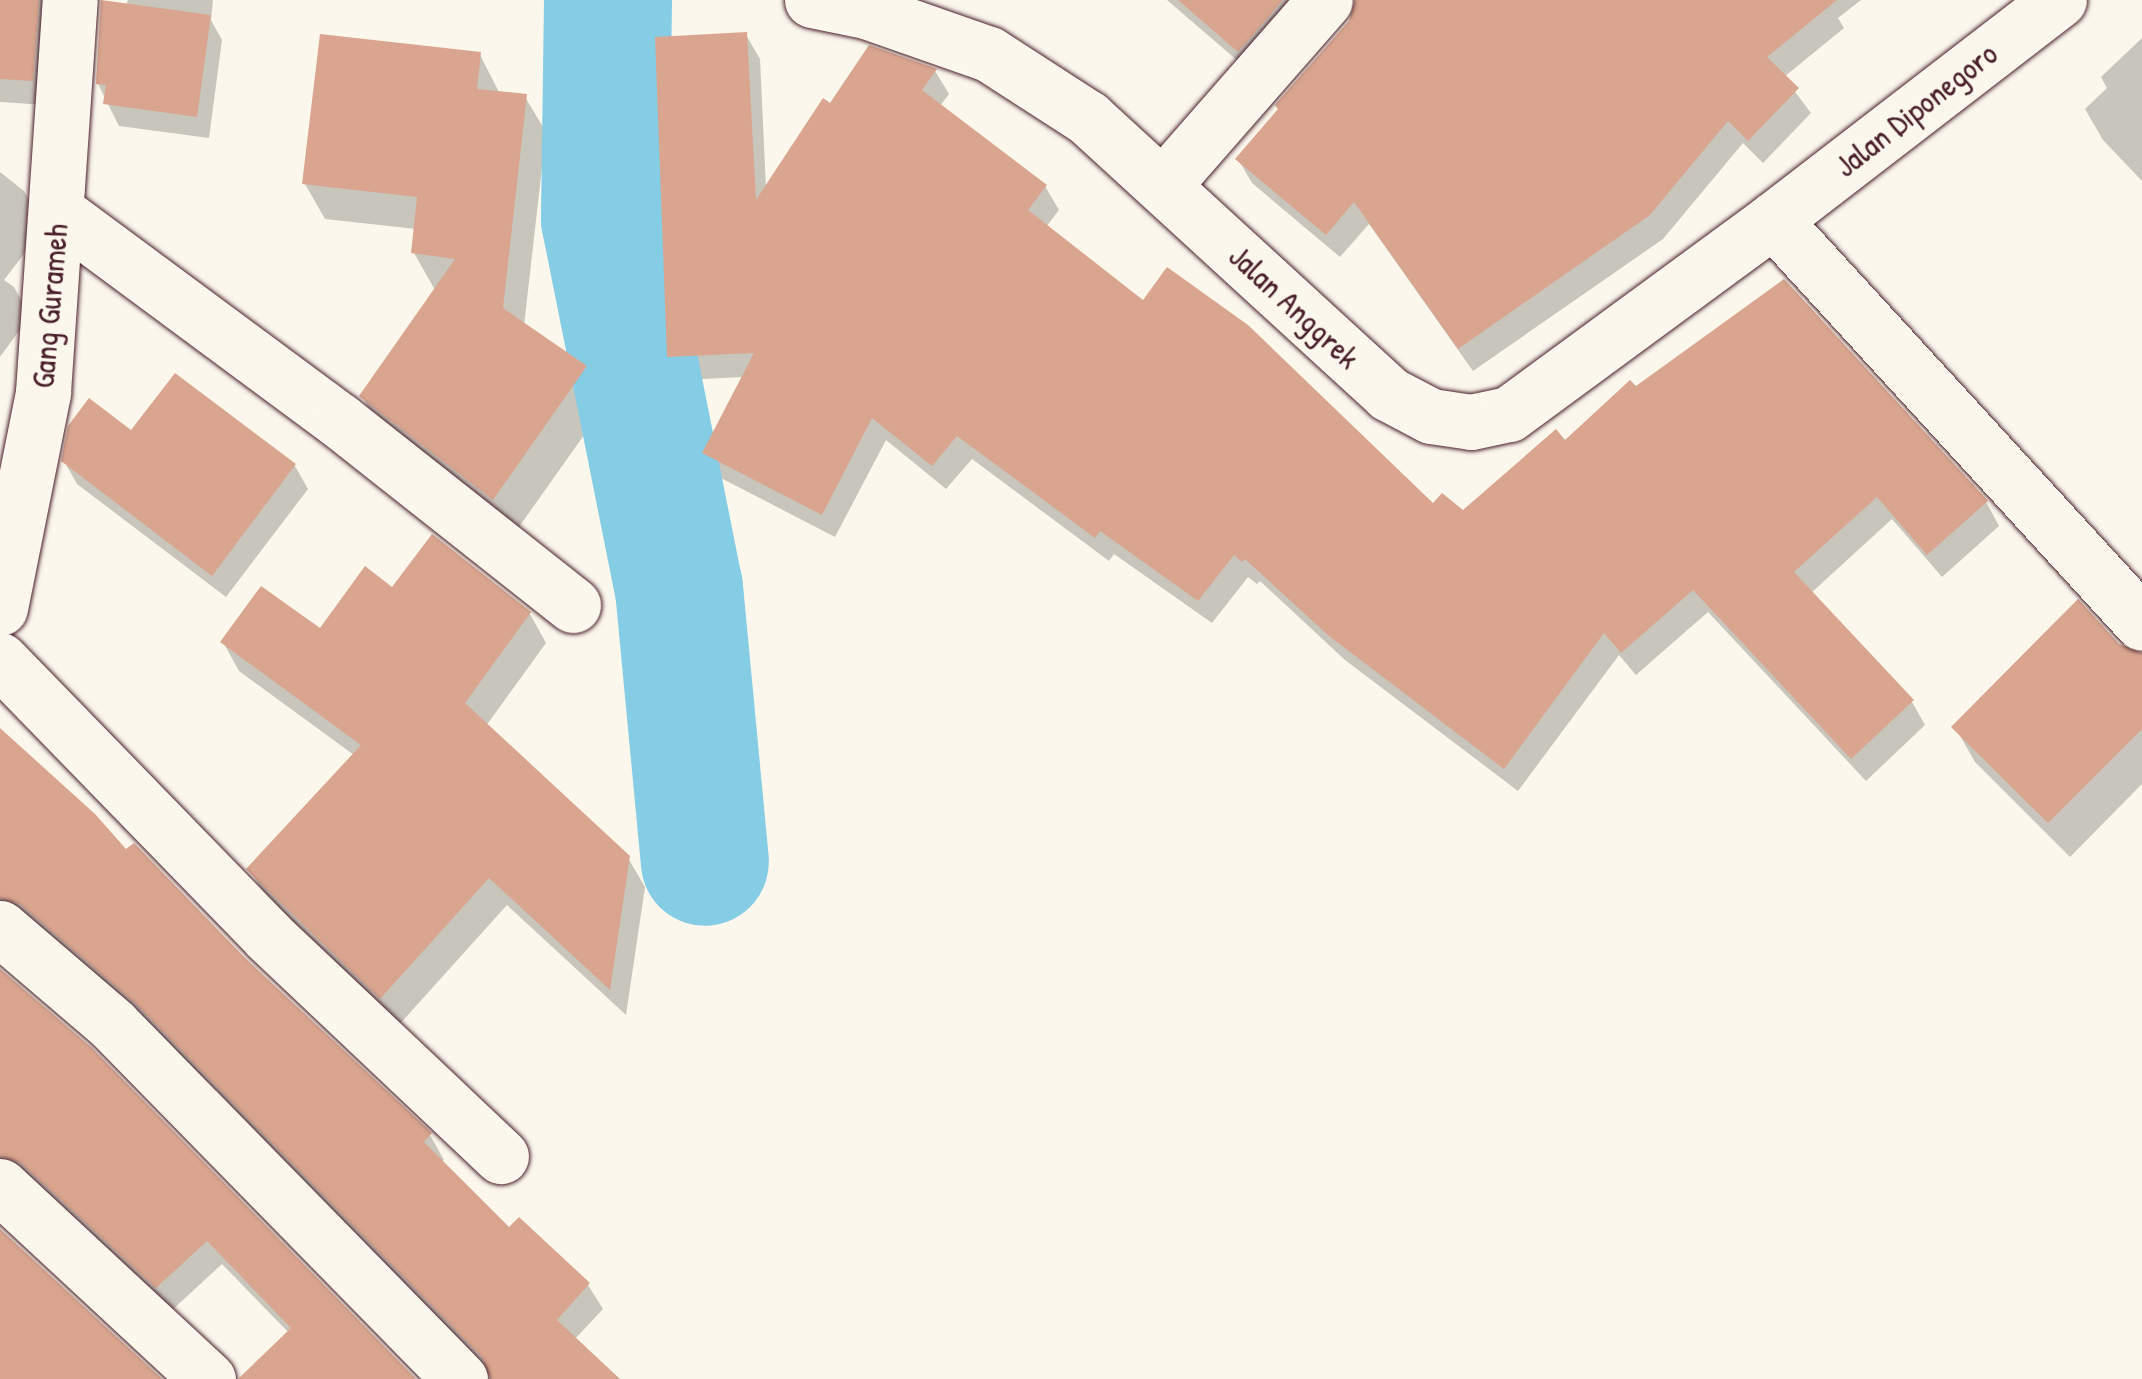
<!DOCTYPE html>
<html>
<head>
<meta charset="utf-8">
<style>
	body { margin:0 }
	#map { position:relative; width:2142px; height:1379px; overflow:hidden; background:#fbf7ec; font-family:"Patrick Hand",sans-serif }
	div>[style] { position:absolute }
	.shadow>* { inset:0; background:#0003 }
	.river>* { height:128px; margin:-64px; padding:0 64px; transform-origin:64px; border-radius:64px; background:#84cde5 }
	.building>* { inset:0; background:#d9a58e }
	.roads { filter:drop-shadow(0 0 2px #4a1f2b) drop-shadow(0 0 2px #4a1f2b) }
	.minor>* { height:55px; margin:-27.5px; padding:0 27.5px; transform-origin:27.5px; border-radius:27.5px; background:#fbf7ec }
	.tertiary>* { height:55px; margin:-27.5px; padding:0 27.5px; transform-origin:27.5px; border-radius:27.5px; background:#fbf7ec }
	span { translate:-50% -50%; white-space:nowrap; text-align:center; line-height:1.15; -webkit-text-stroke:10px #fbf7ec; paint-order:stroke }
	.street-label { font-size:32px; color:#4a1f2b }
</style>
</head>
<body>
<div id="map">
	<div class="shadow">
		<div style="clip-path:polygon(0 0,44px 0,46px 105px,0 102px)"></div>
		<div style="clip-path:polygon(128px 0,213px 0,211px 20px,222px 40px,209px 138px,119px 126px,98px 84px)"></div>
		<div style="clip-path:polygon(1167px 0,1319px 0,1253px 74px)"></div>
		<div style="clip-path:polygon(1358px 0,1861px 0,1838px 18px,1844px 28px,1784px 77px,1811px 113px,1763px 163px,1743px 143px,1663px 239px,1473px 371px,1369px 224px,1340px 257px,1252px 183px,1238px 159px,1351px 21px)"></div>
		<div style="clip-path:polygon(746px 35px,760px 59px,766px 188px,830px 106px,935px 71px,949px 94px,940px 106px,1045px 186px,1059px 210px,1046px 227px,1144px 304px,1434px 507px,1463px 514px,1635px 390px,1986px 502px,1999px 526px,1942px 577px,1892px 519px,1811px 593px,1912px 702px,1925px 725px,1866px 781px,1708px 612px,1636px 675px,1619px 655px,1518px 791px,1345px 660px,1260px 581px,1257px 584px,1248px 577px,1212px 623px,1114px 554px,1109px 561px,972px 459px,946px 489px,886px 440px,835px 537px,719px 477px,705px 453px,744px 377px,683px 380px,669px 357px)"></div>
		<div style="clip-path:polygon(2142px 38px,2142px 181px,2103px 140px,2085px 109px,2107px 88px,2101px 77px)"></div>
		<div style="clip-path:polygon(480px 55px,500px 94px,525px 97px,546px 132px,524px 326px,585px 368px,606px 404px,514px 534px,382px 432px,362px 396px,435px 290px,414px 253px,416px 229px,325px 219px,305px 184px)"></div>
		<div style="clip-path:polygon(0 172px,24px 191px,41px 221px,40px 233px,4px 280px,14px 287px,30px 316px,0 357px)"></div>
		<div style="clip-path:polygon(175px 376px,295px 466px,308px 489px,226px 597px,77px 484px,64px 461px,132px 433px)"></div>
		<div style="clip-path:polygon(393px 590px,530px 614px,546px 643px,486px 726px,628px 858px,645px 887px,626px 1015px,507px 905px,398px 1026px,266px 898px,250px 869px,354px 755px,239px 671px,223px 642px,320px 632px)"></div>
		<div style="clip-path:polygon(2118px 647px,2142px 654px,2142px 784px,2070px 857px,1975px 762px,1955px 727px)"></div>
		<div style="clip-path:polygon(0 764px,126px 853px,430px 1135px,444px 1160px,441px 1162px,509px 1231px,519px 1221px,588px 1285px,603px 1309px,574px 1340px,616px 1379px,493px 1379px,152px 1028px,0 916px)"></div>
		<div style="clip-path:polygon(0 972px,413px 1379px,242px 1379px,289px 1333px,222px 1264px,171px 1311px,0 1184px)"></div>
	</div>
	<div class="river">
		<div style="left:608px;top:0;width:219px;rotate:90.8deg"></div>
		<div style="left:605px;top:219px;width:376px;rotate:78.7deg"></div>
		<div style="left:679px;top:588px;width:275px;rotate:84.6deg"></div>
	</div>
	<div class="building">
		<div style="clip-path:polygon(0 0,39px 0,33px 81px,0 79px)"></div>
		<div style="clip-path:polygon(101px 0,211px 15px,197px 117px,103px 104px,106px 85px,96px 84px)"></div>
		<div style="clip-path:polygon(1178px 0,1283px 0,1238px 52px)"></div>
		<div style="clip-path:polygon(1355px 0,1837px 0,1767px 57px,1799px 88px,1748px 141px,1728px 121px,1650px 215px,1458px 349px,1354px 202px,1326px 235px,1235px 159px,1278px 109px,1275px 105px,1349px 21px)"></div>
		<div style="clip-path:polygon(747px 32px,756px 200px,823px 98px,830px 103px,869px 45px,937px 69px,922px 90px,1047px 185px,1028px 210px,1143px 300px,1167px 267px,1248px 325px,1433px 503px,1442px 493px,1463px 510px,1556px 429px,1565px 440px,1630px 380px,1636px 386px,1784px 279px,1988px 501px,1927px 555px,1877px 497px,1794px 572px,1914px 700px,1851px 759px,1693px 590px,1621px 653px,1604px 633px,1504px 769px,1329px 636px,1245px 559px,1242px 562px,1234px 555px,1198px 601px,1100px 531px,1095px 538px,957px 436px,932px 466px,872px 418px,822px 515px,702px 453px,754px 353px,667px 357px,655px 37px)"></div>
		<div style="clip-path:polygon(320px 34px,481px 52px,477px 89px,527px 94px,503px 308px,587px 366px,493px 500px,359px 396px,455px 259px,411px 253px,417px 197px,302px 184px)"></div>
		<div style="clip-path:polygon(175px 373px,296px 464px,212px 576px,61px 461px,68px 426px,89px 398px,131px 430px)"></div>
		<div style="clip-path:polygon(432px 534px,531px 612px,465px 703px,630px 856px,610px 990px,489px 878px,380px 999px,246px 869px,361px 745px,220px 642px,261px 586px,320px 628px,365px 566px,392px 587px)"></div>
		<div style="clip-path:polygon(2078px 599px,2119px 644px,2142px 653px,2142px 729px,2048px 823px,1951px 727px)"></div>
		<div style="clip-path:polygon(0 728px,95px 814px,126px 849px,134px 843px,245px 958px,432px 1133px,424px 1142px,509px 1227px,519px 1217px,590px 1283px,557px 1320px,620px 1379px,490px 1379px,482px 1357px,135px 1003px,20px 904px,0 898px)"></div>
		<div style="clip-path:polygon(0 969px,92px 1048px,416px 1379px,238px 1379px,291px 1328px,207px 1241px,156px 1288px,21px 1163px,0 1156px)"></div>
		<div style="clip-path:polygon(0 1229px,162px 1379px,0 1379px)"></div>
	</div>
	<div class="roads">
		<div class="minor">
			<div style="left:1164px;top:184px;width:244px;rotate:-48.8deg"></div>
			<div style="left:59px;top:213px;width:350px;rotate:36.5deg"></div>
			<div style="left:340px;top:421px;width:297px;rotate:38.3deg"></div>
			<div style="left:1773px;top:220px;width:546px;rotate:47.52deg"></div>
			<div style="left:0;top:608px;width:220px;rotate:-78.7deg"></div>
			<div style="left:43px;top:392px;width:393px;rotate:-86.1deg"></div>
			<div style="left:0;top:660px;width:383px;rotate:45.8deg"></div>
			<div style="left:267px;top:935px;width:322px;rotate:43.4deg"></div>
			<div style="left:0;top:928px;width:149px;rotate:40.6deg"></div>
			<div style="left:113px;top:1025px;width:496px;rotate:45.6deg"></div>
			<div style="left:0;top:1186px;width:284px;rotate:42.9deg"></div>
		</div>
		<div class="tertiary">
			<div style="left:812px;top:0;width:55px;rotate:11.5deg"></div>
			<div style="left:866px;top:11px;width:130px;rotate:19.3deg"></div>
			<div style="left:989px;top:54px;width:118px;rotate:32.9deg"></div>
			<div style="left:1088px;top:118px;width:408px;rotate:42.5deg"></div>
			<div style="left:1389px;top:394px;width:47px;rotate:27.6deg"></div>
			<div style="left:1431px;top:416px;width:40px;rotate:8.5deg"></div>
			<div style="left:1471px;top:422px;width:39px;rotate:-12deg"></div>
			<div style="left:1509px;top:414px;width:328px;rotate:-36.3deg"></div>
			<div style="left:1773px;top:220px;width:361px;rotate:-37.6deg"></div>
		</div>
	</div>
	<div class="street-label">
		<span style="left:1916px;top:110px;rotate:-38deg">Jalan Diponegoro</span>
		<span style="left:50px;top:306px;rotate:-85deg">Gang Gurameh</span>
		<span style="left:1294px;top:307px;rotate:43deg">Jalan Anggrek</span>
	</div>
</div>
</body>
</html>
